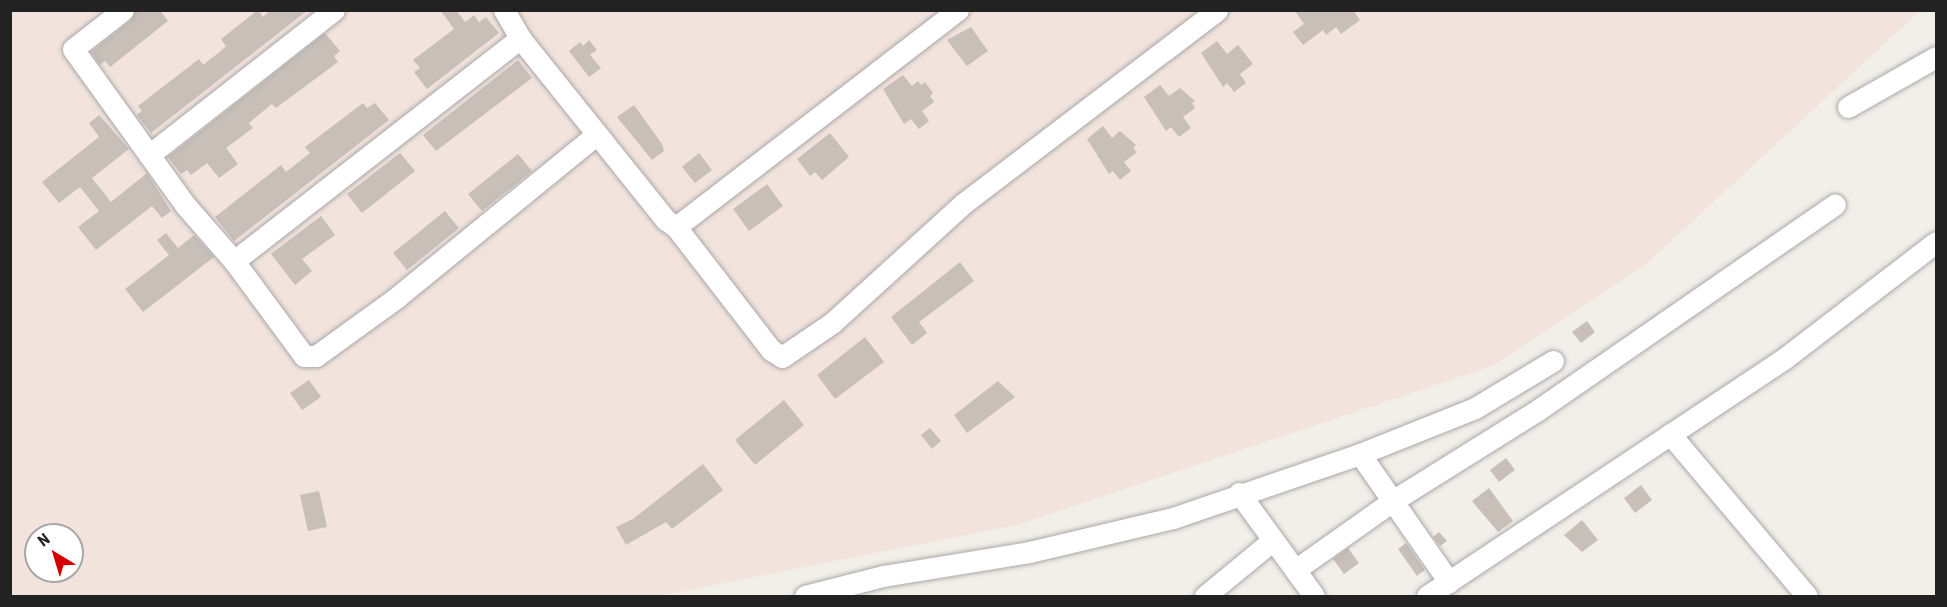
<!DOCTYPE html>
<html>
<head>
<meta charset="utf-8">
<style>
	body { margin:0 }
	#map { position:relative; width:1947px; height:607px; overflow:hidden; background:#f2efe9; font-family:"Roboto Condensed",sans-serif }
	div>[style] { position:absolute }
	.military>* { inset:0; background:#f3e3dd }
	.building>* { inset:0; background:#c7bfb8 }
	.roads { filter:drop-shadow(0 0 2px #a9a9a9) drop-shadow(0 0 2px #a9a9a9) }
	.minor>* { height:21px; margin:-10.5px; padding:0 10.5px; transform-origin:10.5px; border-radius:10.5px; background:#fff }
	span { translate:-50% -50%; white-space:nowrap; text-align:center; line-height:1.15; -webkit-text-stroke:4.5px #fff; paint-order:stroke }
	.frame { position:absolute; inset:0; border:12px solid #222; pointer-events:none }
	.north { position:absolute; left:24px; top:523px; width:60px; height:60px; box-sizing:border-box; background:#fff; border:2px solid #a7a7a7; border-radius:50%; rotate:322deg; font-size:16px; font-weight:700; line-height:24px; text-align:center; color:#222 }
	.north::after { content:''; display:block; margin:auto; width:21px; height:27px; background:#d40000; clip-path:polygon(50% 0,100% 100%,50% 72%,0 100%) }
</style>
</head>
<body>
<div id="map">
	<div class="military">
		<div style="clip-path:polygon(evenodd,10px 11px,1920px 11px,1643px 267px,1493px 366px,1017px 525px,659px 596px,11px 596px,10px 11px,36px 535px,72px 535px,72px 571px,36px 571px,36px 535px)"></div>
	</div>
	<div class="building">
		<div style="clip-path:polygon(135px 10px,160px 10px,168px 21px,110px 67px,105px 61px,100px 65px,91px 52px,131px 20px)"></div>
		<div style="clip-path:polygon(258px 10px,263px 17px,271px 10px,308px 10px,151px 133px,137px 115px,142px 111px,138px 106px,199px 59px,203px 65px,222px 50px,226px 46px,221px 39px)"></div>
		<div style="clip-path:polygon(440px 10px,456px 10px,465px 22px,474px 15px,479px 22px,486px 17px,499px 33px,427px 89px,414px 72px,420px 68px,413px 60px,454px 29px)"></div>
		<div style="clip-path:polygon(1294px 10px,1353px 10px,1360px 20px,1341px 34px,1336px 27px,1326px 35px,1323px 30px,1303px 45px,1293px 32px,1304px 24px)"></div>
		<div style="clip-path:polygon(971px 27px,988px 51px,967px 66px,947px 40px)"></div>
		<div style="clip-path:polygon(325px 33px,340px 51px,334px 56px,338px 62px,276px 108px,272px 104px,249px 123px,253px 128px,226px 148px,238px 164px,219px 178px,207px 163px,191px 175px,187px 170px,181px 174px,168px 157px)"></div>
		<div style="clip-path:polygon(589px 40px,597px 50px,590px 55px,601px 68px,589px 77px,569px 51px,580px 42px,583px 46px)"></div>
		<div style="clip-path:polygon(1217px 41px,1227px 54px,1238px 45px,1253px 64px,1240px 74px,1246px 83px,1234px 92px,1227px 83px,1223px 87px,1201px 53px)"></div>
		<div style="clip-path:polygon(518px 60px,532px 78px,436px 151px,423px 135px)"></div>
		<div style="clip-path:polygon(903px 75px,912px 86px,918px 81px,921px 85px,925px 82px,933px 93px,930px 96px,934px 102px,922px 111px,929px 121px,919px 129px,911px 119px,904px 124px,883px 89px)"></div>
		<div style="clip-path:polygon(1160px 85px,1169px 96px,1180px 88px,1195px 101px,1192px 103px,1195px 108px,1183px 117px,1191px 128px,1179px 137px,1171px 127px,1166px 131px,1144px 97px)"></div>
		<div style="clip-path:polygon(363px 103px,367px 108px,375px 103px,389px 120px,234px 241px,215px 217px,281px 165px,286px 172px,310px 153px,305px 147px)"></div>
		<div style="clip-path:polygon(634px 105px,662px 144px,664px 151px,652px 160px,617px 117px)"></div>
		<div style="clip-path:polygon(99px 115px,129px 149px,92px 178px,111px 202px,147px 173px,171px 211px,162px 218px,152px 206px,96px 250px,78px 227px,99px 211px,80px 187px,59px 203px,42px 182px,99px 137px,89px 123px)"></div>
		<div style="clip-path:polygon(1103px 126px,1112px 138px,1120px 131px,1136px 145px,1133px 148px,1137px 152px,1124px 162px,1131px 171px,1120px 180px,1113px 171px,1109px 174px,1087px 139px)"></div>
		<div style="clip-path:polygon(830px 133px,849px 157px,822px 180px,815px 172px,810px 176px,797px 159px)"></div>
		<div style="clip-path:polygon(400px 153px,415px 171px,362px 213px,347px 194px)"></div>
		<div style="clip-path:polygon(699px 153px,712px 170px,695px 183px,682px 167px)"></div>
		<div style="clip-path:polygon(518px 154px,532px 171px,482px 211px,468px 194px)"></div>
		<div style="clip-path:polygon(767px 184px,783px 206px,749px 231px,733px 209px)"></div>
		<div style="clip-path:polygon(445px 211px,459px 228px,407px 270px,393px 253px)"></div>
		<div style="clip-path:polygon(321px 216px,335px 235px,302px 259px,312px 271px,295px 285px,271px 254px)"></div>
		<div style="clip-path:polygon(166px 233px,178px 248px,194px 235px,214px 257px,143px 312px,125px 289px,169px 255px,157px 240px)"></div>
		<div style="clip-path:polygon(960px 262px,974px 281px,919px 322px,927px 333px,912px 345px,891px 317px)"></div>
		<div style="clip-path:polygon(1587px 321px,1595px 332px,1581px 343px,1572px 332px)"></div>
		<div style="clip-path:polygon(865px 337px,884px 362px,835px 399px,817px 375px)"></div>
		<div style="clip-path:polygon(309px 380px,321px 397px,302px 410px,290px 393px)"></div>
		<div style="clip-path:polygon(998px 381px,1015px 397px,967px 433px,954px 415px)"></div>
		<div style="clip-path:polygon(784px 400px,804px 425px,755px 465px,735px 440px)"></div>
		<div style="clip-path:polygon(930px 428px,941px 441px,932px 449px,921px 435px)"></div>
		<div style="clip-path:polygon(1506px 458px,1515px 470px,1499px 482px,1490px 470px)"></div>
		<div style="clip-path:polygon(703px 464px,723px 490px,672px 529px,666px 522px,626px 545px,616px 527px,633px 519px)"></div>
		<div style="clip-path:polygon(1641px 485px,1652px 500px,1635px 513px,1624px 498px)"></div>
		<div style="clip-path:polygon(1489px 488px,1513px 521px,1498px 532px,1472px 501px)"></div>
		<div style="clip-path:polygon(319px 491px,327px 527px,308px 531px,300px 495px)"></div>
		<div style="clip-path:polygon(1582px 520px,1598px 540px,1582px 552px,1564px 535px)"></div>
		<div style="clip-path:polygon(1439px 532px,1447px 541px,1440px 546px,1433px 537px)"></div>
		<div style="clip-path:polygon(1406px 543px,1425px 570px,1417px 576px,1398px 549px)"></div>
		<div style="clip-path:polygon(1348px 548px,1359px 563px,1344px 574px,1333px 559px)"></div>
	</div>
	<div class="roads">
		<div class="minor">
			<div style="left:123px;top:10px;width:63px;rotate:142deg"></div>
			<div style="left:73px;top:49px;width:193px;rotate:54.3deg"></div>
			<div style="left:186px;top:206px;width:73px;rotate:48.9deg"></div>
			<div style="left:234px;top:261px;width:118px;rotate:53.6deg"></div>
			<div style="left:304px;top:356px;width:12px"></div>
			<div style="left:316px;top:356px;width:99px;rotate:-35.9deg"></div>
			<div style="left:396px;top:298px;width:259px;rotate:-39.2deg"></div>
			<div style="left:504px;top:10px;width:32px;rotate:60deg"></div>
			<div style="left:520px;top:38px;width:233px;rotate:51.3deg"></div>
			<div style="left:666px;top:220px;width:12px;rotate:35deg"></div>
			<div style="left:676px;top:227px;width:155px;rotate:52.3deg"></div>
			<div style="left:771px;top:350px;width:13px;rotate:32deg"></div>
			<div style="left:782px;top:357px;width:60px;rotate:-34.2deg"></div>
			<div style="left:832px;top:323px;width:178px;rotate:-42.3deg"></div>
			<div style="left:964px;top:203px;width:318px;rotate:-37.3deg"></div>
			<div style="left:1848px;top:107px;width:101px;rotate:-29.6deg"></div>
			<div style="left:149px;top:155px;width:235px;rotate:-38.1deg"></div>
			<div style="left:676px;top:227px;width:356px;rotate:-37.6deg"></div>
			<div style="left:234px;top:261px;width:363px;rotate:-37.9deg"></div>
			<div style="left:1670px;top:434px;width:212px;rotate:49.8deg"></div>
			<div style="left:1360px;top:454px;width:156px;rotate:55.2deg"></div>
			<div style="left:1239px;top:493px;width:127px;rotate:53.9deg"></div>
			<div style="left:1295px;top:570px;width:121px;rotate:-35.3deg"></div>
			<div style="left:1394px;top:500px;width:170px;rotate:-32deg"></div>
			<div style="left:1538px;top:410px;width:361px;rotate:-34.7deg"></div>
			<div style="left:805px;top:596px;width:81px;rotate:-14.4deg"></div>
			<div style="left:883px;top:576px;width:148px;rotate:-9.3deg"></div>
			<div style="left:1029px;top:552px;width:148px;rotate:-13.3deg"></div>
			<div style="left:1173px;top:518px;width:198px;rotate:-18.9deg"></div>
			<div style="left:1360px;top:454px;width:124px;rotate:-21.8deg"></div>
			<div style="left:1475px;top:408px;width:91px;rotate:-31.1deg"></div>
			<div style="left:1205px;top:596px;width:88px;rotate:-39.5deg"></div>
			<div style="left:1427px;top:596px;width:430px;rotate:-33.6deg"></div>
			<div style="left:1785px;top:358px;width:190px;rotate:-37.5deg"></div>
		</div>
	</div>
	<div class="frame"></div>
	<div class="north">N</div>
</div>
</body>
</html>
